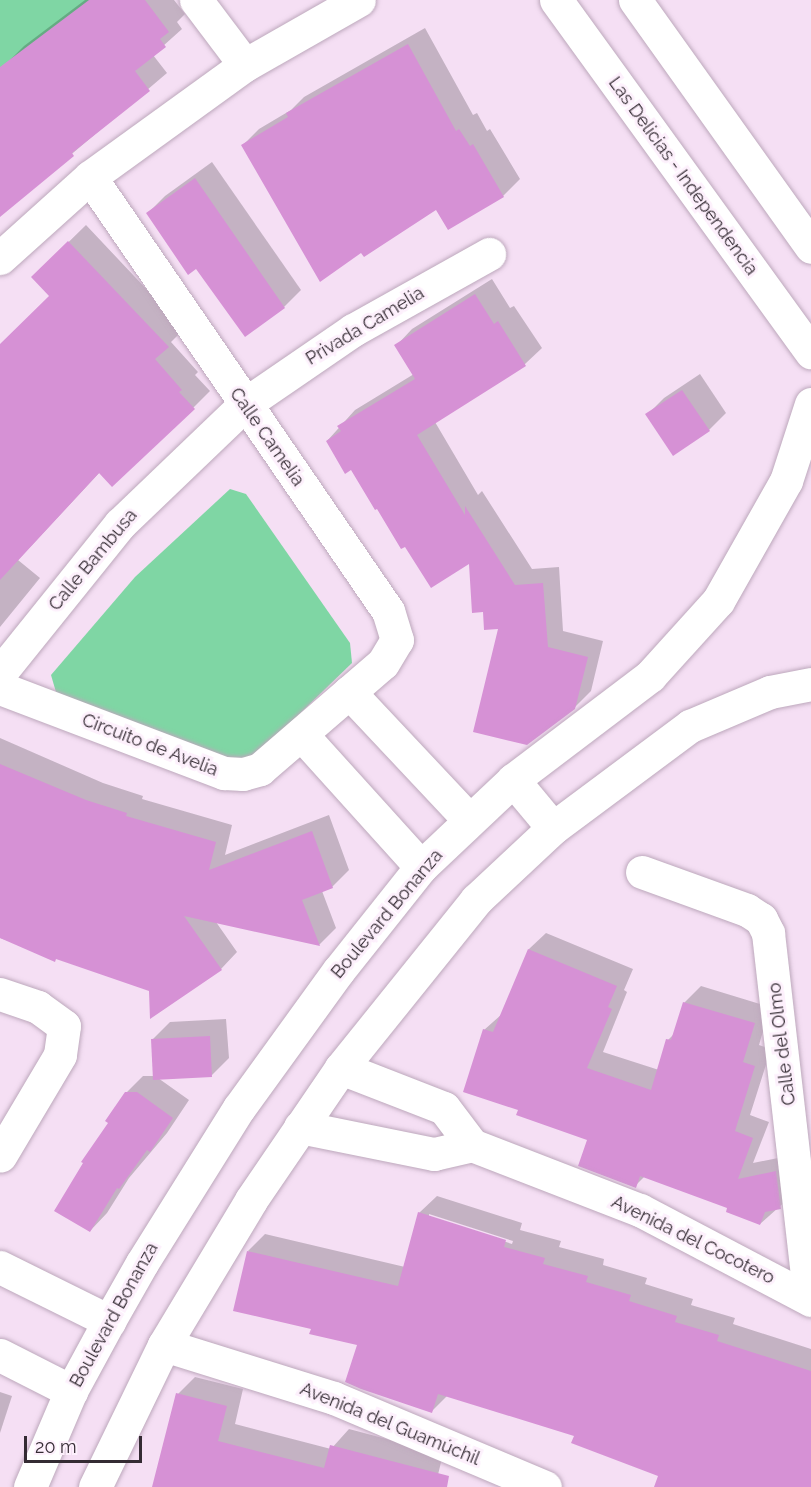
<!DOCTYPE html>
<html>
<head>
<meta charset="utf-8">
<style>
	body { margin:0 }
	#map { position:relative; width:811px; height:1487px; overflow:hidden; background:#f5dff4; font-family:Raleway,sans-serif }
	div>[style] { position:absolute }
	.green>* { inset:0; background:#7fd6a4 }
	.shadow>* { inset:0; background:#0003 }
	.building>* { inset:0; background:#d691d5 }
	.roads { filter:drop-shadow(0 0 2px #bda8bc) drop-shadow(0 0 2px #bda8bc) }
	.street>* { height:33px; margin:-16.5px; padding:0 16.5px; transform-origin:16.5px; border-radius:16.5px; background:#fff }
	.secondary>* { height:33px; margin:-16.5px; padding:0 16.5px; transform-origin:16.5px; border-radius:16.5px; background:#fff }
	span { translate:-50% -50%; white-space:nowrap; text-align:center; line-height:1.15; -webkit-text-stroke:6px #fdf0fc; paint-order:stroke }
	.street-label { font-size:18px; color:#342b33 }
	.scale { position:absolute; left:24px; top:1436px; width:118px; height:27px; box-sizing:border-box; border:3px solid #342b33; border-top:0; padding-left:8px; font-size:18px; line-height:21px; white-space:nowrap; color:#342b33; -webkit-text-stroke:4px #fdf0fc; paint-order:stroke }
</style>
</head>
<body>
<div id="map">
	<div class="green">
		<div style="clip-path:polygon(0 0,93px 0,0 71px)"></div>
		<div style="clip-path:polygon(230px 489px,246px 494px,350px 643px,352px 663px,256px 756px,228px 763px,58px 699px,51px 675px,135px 577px)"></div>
	</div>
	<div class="shadow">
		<div style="clip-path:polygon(85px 0,174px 0,185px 14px,177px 22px,182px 29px,153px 55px,167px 73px,0 215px,0 70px,24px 46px)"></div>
		<div style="clip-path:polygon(425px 28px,473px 115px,477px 113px,487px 131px,490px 129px,520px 179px,503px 196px,437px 207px,243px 145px,259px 129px,291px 110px,304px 97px)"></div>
		<div style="clip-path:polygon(212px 162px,301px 290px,284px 307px,196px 267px,148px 213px,165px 196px)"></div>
		<div style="clip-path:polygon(86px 225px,184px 329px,171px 342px,198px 372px,195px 375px,210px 391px,193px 408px,100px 472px,18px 560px,40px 578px,0 627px,0 348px,51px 296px,33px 277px)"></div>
		<div style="clip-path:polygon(492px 279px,510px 308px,514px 306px,542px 348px,525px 364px,435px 422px,478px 495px,482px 491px,532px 569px,559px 567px,563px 631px,603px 641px,591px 691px,574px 708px,484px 610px,470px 561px,352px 468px,327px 441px,355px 410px,414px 374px,396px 346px,412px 329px)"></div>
		<div style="clip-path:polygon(700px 374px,726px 413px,709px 430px,647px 415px,664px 398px)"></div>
		<div style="clip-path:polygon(0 738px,103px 783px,143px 796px,142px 799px,232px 825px,225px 855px,329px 815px,349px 870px,332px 887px,322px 891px,336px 928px,319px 945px,216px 922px,237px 952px,221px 969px,151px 990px,0 938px)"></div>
		<div style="clip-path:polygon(546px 933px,633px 969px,624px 990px,627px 992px,603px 1052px,659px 1070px,668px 1040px,676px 1032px,684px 1003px,701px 986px,770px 1007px,759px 1045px,771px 1049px,750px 1115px,769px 1122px,753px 1163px,793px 1155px,797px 1191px,760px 1224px,729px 1207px,645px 1176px,635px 1186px,484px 1030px,502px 1014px,529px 949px)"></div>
		<div style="clip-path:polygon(226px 1019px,229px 1058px,212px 1075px,158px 1078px,189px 1100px,167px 1133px,129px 1178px,107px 1213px,90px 1231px,110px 1122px,126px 1093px,143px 1076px,154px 1076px,153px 1039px,170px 1022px)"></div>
		<div style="clip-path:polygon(evenodd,437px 1196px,522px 1223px,520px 1230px,561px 1241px,559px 1247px,604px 1259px,603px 1265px,647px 1278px,645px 1284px,693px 1299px,691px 1305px,735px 1318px,733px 1324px,811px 1349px,811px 1487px,655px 1487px,660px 1475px,576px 1435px,448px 1395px,432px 1411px,359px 1344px,312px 1328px,248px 1251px,265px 1234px,405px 1267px,419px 1213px,437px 1196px,429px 1214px,513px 1241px,512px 1244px,429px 1217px,429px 1214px)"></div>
		<div style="clip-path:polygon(195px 1377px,243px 1389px,235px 1424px,331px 1449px,349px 1429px,443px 1454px,435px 1487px,154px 1487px,178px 1394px)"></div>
		<div style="clip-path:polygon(0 1392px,12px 1396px,0 1433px)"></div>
	</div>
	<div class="building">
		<div style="clip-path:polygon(89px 0,145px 0,169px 32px,160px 39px,166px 47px,135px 71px,150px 91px,72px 153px,74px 156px,0 217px,0 67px)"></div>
		<div style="clip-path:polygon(408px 44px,456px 131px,459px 129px,470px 146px,473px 144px,504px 197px,448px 230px,436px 210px,364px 257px,361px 253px,320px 282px,241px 145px,288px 117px,286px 113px)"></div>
		<div style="clip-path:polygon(195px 178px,285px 308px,245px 337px,196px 269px,188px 275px,146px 213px)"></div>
		<div style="clip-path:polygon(68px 241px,169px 347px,155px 359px,182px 390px,179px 392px,195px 409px,112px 487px,99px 473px,0 580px,0 344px,49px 296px,31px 277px)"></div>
		<div style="clip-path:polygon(475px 294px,494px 324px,498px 321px,526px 366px,417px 435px,465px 515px,465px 506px,515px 585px,543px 583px,548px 647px,588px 657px,575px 709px,527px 745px,473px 732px,498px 629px,484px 630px,483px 612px,472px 613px,469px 564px,431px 588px,405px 547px,401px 549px,377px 509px,375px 510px,351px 470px,345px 474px,326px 441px,341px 431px,337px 426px,415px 379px,394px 345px)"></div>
		<div style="clip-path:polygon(682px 390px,710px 431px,673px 456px,645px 414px)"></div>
		<div style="clip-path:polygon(0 764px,86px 800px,127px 813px,126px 816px,216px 842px,209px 870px,312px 831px,333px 888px,302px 900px,320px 946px,184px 916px,222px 970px,150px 1019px,149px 991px,56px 959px,55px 962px,0 938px)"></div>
		<div style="clip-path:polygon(528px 949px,617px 986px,608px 1007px,612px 1009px,587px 1068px,651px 1090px,666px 1039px,671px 1040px,683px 1002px,755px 1023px,743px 1062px,755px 1066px,735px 1131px,753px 1138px,738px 1179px,776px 1171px,781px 1209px,765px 1212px,760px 1225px,726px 1212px,727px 1208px,640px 1176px,636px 1188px,578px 1166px,587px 1140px,516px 1115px,518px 1110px,463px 1092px,483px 1029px,493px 1032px)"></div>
		<div style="clip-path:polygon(210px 1036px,212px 1077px,153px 1080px,151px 1039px)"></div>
		<div style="clip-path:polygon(125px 1092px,137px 1092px,173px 1118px,150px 1152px,147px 1150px,119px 1189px,117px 1188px,90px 1232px,54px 1211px,83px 1163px,81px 1162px,108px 1123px,105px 1121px)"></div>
		<div style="clip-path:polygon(418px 1212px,506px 1240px,504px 1247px,545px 1258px,543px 1264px,588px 1276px,586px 1282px,631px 1295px,629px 1301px,677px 1316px,675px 1322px,719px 1335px,717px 1341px,811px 1371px,811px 1487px,654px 1487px,658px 1476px,571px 1443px,574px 1436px,438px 1394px,432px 1413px,361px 1389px,345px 1382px,357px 1345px,309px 1334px,311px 1329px,233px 1311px,247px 1251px,398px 1286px)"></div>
		<div style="clip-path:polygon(176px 1393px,227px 1406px,218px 1441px,324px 1468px,330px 1445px,449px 1476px,447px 1487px,152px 1487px)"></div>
	</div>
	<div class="roads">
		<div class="street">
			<div style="left:196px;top:0;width:81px;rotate:53deg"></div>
			<div style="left:0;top:258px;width:121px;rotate:-42deg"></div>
			<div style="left:90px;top:177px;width:191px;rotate:-35.9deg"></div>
			<div style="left:245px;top:65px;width:131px;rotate:-29.7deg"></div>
			<div style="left:0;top:673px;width:191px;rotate:-51.2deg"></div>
			<div style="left:120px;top:524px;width:173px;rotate:-43.8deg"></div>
			<div style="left:245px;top:404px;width:131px;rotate:-34.4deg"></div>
			<div style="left:353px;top:330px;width:156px;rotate:-29.2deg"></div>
			<div style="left:0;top:688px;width:240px;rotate:20.8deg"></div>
			<div style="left:224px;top:773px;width:19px;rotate:3deg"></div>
			<div style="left:243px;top:774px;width:18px;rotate:-16deg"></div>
			<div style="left:260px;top:769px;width:162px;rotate:-40.8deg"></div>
			<div style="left:383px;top:663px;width:27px;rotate:-59deg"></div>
			<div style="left:397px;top:640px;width:30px;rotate:-107deg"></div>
			<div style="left:388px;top:611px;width:526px;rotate:-124.47deg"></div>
			<div style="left:349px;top:692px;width:175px;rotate:46.8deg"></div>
			<div style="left:301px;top:734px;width:179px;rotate:47.9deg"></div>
			<div style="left:642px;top:872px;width:112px;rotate:19.9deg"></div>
			<div style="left:747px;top:910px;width:17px;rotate:33deg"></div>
			<div style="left:761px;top:919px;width:16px;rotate:63deg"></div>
			<div style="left:768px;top:933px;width:368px;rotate:83.5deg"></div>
			<div style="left:0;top:994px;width:40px;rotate:18.9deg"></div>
			<div style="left:38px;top:1007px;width:32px;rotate:36deg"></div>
			<div style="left:64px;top:1026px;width:29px;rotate:98deg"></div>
			<div style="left:60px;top:1055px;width:117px;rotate:120.7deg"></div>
			<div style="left:341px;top:1068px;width:110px;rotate:21.2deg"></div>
			<div style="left:444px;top:1108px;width:46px;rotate:52.9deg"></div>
			<div style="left:472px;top:1145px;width:180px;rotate:21.2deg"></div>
			<div style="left:640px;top:1210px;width:193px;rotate:27.8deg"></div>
			<div style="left:300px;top:1127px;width:137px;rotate:11.4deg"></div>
			<div style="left:434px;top:1154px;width:39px;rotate:-13deg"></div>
			<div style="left:0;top:1267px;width:122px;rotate:26.4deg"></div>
			<div style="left:164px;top:1345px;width:178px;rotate:17.3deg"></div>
			<div style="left:334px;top:1398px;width:229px;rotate:22.9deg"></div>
			<div style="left:0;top:1355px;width:80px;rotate:26.9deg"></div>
		</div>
		<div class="secondary">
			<div style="left:556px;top:0;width:435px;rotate:54.1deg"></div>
			<div style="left:635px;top:0;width:303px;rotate:54.5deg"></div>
			<div style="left:513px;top:780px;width:62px;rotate:50.2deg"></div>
			<div style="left:30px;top:1487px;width:104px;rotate:-66.9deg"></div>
			<div style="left:71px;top:1391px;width:80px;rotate:-61.5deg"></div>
			<div style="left:109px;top:1321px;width:67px;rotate:-60.4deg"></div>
			<div style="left:142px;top:1263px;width:183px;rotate:-58deg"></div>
			<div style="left:239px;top:1108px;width:170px;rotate:-54.1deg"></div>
			<div style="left:339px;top:970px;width:132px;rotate:-51.5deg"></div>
			<div style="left:421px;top:867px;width:127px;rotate:-43.4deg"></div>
			<div style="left:513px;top:780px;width:172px;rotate:-37.2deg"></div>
			<div style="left:650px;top:676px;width:101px;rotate:-47.8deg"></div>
			<div style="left:718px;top:601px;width:138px;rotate:-60.5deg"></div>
			<div style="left:786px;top:481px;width:81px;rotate:-72deg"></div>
			<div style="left:95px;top:1487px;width:158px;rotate:-64.1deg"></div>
			<div style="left:164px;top:1345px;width:169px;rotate:-59deg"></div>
			<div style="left:251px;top:1200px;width:160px;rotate:-55.7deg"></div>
			<div style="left:341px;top:1068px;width:216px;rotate:-51.2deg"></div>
			<div style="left:476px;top:900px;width:105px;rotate:-43.1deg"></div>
			<div style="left:553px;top:828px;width:171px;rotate:-36.7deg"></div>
			<div style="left:690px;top:726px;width:87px;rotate:-23deg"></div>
			<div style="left:770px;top:692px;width:42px;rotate:-11deg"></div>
		</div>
	</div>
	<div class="street-label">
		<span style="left:683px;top:176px;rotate:54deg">Las Delicias - Independencia</span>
		<span style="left:365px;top:326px;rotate:-31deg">Privada Camelia</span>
		<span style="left:267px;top:437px;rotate:55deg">Calle Camelia</span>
		<span style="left:93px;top:560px;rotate:-50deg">Calle Bambusa</span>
		<span style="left:150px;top:745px;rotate:21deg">Circuito de Avelia</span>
		<span style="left:387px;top:914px;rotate:-50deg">Boulevard Bonanza</span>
		<span style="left:782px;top:1044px;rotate:-97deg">Calle del Olmo</span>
		<span style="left:693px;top:1240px;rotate:26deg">Avenida del Cocotero</span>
		<span style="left:114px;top:1315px;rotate:-61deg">Boulevard Bonanza</span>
		<span style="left:390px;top:1424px;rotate:22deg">Avenida del Guamúchil</span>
	</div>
	<div class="scale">20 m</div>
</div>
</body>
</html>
